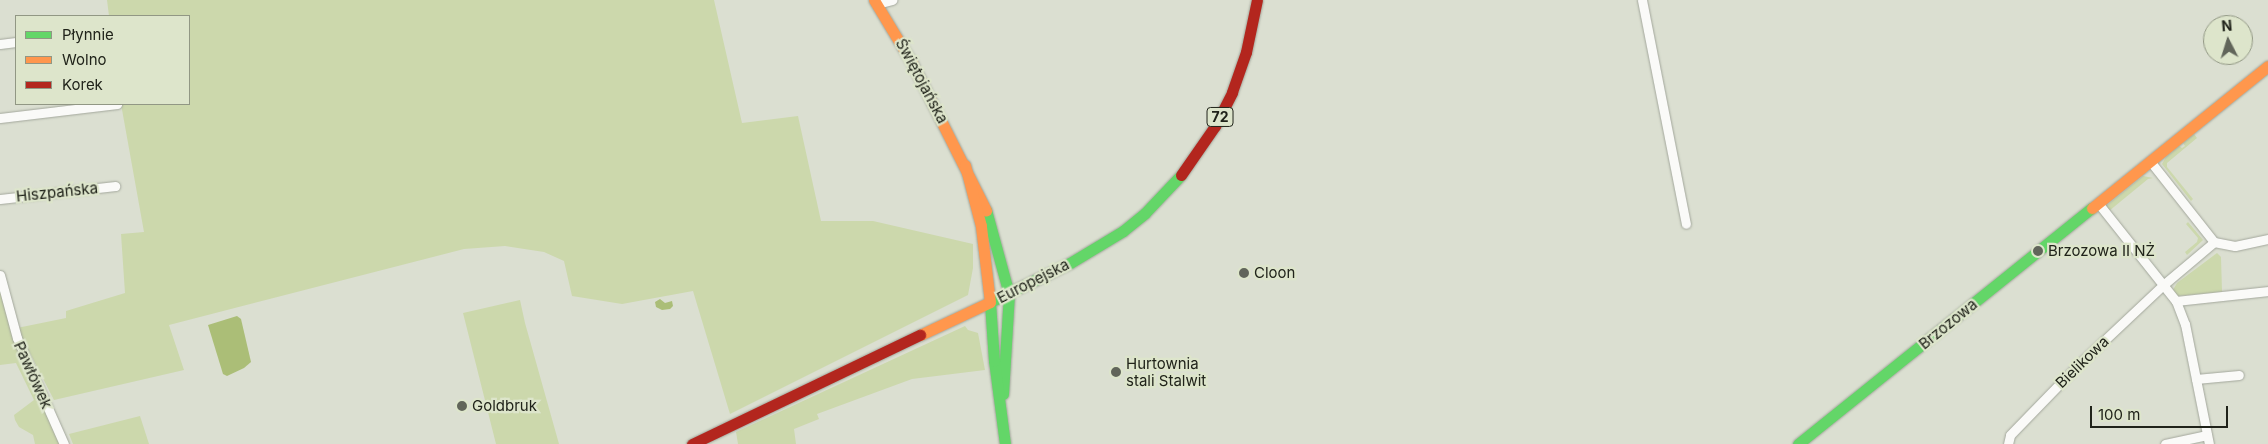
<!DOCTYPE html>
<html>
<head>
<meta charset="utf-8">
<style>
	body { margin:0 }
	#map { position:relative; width:2268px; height:444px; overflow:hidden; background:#dbdfd1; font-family:Inter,sans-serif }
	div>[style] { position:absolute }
	.green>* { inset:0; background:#ccd8ac }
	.water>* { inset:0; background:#abbe77 }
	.roads { filter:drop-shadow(0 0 1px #a3a79c) drop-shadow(0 0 1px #a3a79c) }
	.street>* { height:9px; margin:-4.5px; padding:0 4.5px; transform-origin:4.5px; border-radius:4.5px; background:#fafaf8 }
	.fast>* { height:11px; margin:-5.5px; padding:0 5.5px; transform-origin:5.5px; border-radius:5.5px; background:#63d668 }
	.slow>* { height:11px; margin:-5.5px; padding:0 5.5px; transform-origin:5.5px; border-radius:5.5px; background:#ff974d }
	.jam>* { height:11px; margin:-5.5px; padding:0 5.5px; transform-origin:5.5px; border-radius:5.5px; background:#b3261e }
	.dots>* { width:14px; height:14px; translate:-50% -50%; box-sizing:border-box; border:2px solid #dde5cb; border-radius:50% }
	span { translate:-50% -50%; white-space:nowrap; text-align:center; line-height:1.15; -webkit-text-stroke:4.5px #dde5cb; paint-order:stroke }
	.shield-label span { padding:1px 4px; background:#dde5cb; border:1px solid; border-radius:4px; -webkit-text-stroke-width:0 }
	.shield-label { font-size:14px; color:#20231a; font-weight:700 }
	.street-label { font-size:15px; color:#20231a }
	.poi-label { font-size:15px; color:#20231a }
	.left { translate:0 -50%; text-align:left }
	.legend { position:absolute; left:15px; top:15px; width:175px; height:90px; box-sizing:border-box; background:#dde5cb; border:1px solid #919784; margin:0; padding:6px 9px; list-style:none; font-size:15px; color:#20231a }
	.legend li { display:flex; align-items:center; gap:10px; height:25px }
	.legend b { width:25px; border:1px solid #919784 }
	.north { position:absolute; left:2203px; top:15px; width:50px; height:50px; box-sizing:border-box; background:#dde5cb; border:1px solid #919784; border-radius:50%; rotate:355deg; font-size:14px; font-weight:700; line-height:20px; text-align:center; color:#20231a }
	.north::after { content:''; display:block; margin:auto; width:18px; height:22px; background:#61655a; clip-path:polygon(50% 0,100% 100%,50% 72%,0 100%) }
	.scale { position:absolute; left:2090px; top:406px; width:138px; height:22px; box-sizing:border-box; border:2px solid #20231a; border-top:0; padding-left:6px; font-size:15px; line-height:18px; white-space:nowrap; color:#20231a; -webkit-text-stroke:4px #dde5cb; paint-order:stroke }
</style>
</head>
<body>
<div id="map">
	<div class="green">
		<div style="clip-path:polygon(107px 0,714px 0,742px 123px,798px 116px,821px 221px,873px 221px,973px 244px,973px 268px,968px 295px,730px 414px,693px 291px,622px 304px,572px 296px,564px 261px,544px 252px,505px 246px,464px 249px,169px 325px,184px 370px,54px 400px,17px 328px,66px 318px,66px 311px,125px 293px,121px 234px,144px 232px,121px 104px,189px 104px,189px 16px,109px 16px)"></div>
		<div style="clip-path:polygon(2194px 134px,2197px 138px,2167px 163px,2167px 167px,2193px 199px,2191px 201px,2162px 164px,2166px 157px,2179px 146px,2182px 148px,2185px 146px,2183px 143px)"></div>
		<div style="clip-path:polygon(2143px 176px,2153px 178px,2148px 179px,2109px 211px,2106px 206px)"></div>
		<div style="clip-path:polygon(2188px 222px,2203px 240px,2187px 255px,2185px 252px,2197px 242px,2198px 238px,2186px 224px)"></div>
		<div style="clip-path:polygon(2217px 253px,2221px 257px,2222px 292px,2177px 296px,2173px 290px,2177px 283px)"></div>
		<div style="clip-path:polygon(0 290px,19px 353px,61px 444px,35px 444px,33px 435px,19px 427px,15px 420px,14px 415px,34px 400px,16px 363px,0 365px)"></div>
		<div style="clip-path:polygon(520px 300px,525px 323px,559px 444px,496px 444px,463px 313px)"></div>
		<div style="clip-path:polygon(965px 326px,968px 330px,978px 333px,985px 370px,912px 379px,817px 414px,819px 419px,794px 429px,796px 444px,738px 444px,736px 432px)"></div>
		<div style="clip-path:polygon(140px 416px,149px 444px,73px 444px,69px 434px)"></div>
	</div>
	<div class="water">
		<div style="clip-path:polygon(660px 299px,665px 303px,672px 301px,673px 306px,670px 309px,662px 310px,656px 307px,655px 302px)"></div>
		<div style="clip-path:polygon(237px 316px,241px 319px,251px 362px,244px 368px,227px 376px,223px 374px,208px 325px)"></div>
	</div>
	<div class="roads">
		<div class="street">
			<div style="left:1642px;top:0;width:228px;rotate:78.9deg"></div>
			<div style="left:877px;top:4px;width:16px;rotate:-15deg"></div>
			<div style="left:0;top:44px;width:16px;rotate:-7deg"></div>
			<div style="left:0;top:118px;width:118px;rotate:-6.8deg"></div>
			<div style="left:2150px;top:161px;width:103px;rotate:51.7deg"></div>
			<div style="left:2214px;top:242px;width:21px;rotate:11deg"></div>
			<div style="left:2235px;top:246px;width:34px;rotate:-12deg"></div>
			<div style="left:0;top:199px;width:116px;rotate:-6.4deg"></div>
			<div style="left:2098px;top:203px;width:125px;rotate:51.5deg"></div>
			<div style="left:2176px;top:301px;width:25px;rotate:69deg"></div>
			<div style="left:2185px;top:324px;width:122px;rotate:78.7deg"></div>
			<div style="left:0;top:275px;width:65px;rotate:74.9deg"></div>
			<div style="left:17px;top:338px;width:116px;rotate:66.1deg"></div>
			<div style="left:2176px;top:301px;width:93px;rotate:-6.2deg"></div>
			<div style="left:2196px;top:379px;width:43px;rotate:-5.3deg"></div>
			<div style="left:2008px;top:444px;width:9px;rotate:-77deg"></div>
			<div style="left:2010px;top:435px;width:95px;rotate:-45.9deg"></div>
			<div style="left:2076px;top:367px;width:120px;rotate:-43.3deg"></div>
			<div style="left:2163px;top:285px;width:67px;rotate:-40.1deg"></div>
			<div style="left:2165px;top:444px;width:43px;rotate:-12.1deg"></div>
		</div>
		<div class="fast">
			<div style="left:986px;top:210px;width:87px;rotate:74.7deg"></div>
			<div style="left:1003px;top:394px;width:100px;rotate:-86.6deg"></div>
			<div style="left:1005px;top:444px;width:84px;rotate:-97.5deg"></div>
			<div style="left:994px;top:361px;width:59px;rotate:-93.9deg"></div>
			<div style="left:990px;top:302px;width:89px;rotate:-26deg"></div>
			<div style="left:1070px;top:263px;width:62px;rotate:-31.1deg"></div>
			<div style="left:1123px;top:231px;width:28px;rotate:-39deg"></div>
			<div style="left:1145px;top:213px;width:52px;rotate:-46.5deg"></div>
			<div style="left:1798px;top:444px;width:377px;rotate:-38.8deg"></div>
		</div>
		<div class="slow">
			<div style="left:874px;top:0;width:74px;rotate:58.9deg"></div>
			<div style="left:912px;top:63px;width:165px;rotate:63.3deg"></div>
			<div style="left:2092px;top:208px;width:226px;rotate:-38.9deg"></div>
			<div style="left:920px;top:335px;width:77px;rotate:-25.2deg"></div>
			<div style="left:990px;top:302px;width:77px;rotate:-96.8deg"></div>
			<div style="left:981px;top:226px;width:63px;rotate:-104.7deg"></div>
		</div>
		<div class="jam">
			<div style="left:1181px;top:175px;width:60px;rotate:-55.2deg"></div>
			<div style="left:1215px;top:126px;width:38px;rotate:-63deg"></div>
			<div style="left:1232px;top:92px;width:42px;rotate:-70.7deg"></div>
			<div style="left:1246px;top:52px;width:53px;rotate:-78.1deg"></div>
			<div style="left:692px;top:444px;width:253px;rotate:-25.6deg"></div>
		</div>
	</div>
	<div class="dots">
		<div style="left:2038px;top:251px;background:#61655a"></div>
		<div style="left:1244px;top:273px;background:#61655a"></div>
		<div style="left:1116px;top:372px;background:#61655a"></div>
		<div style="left:462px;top:406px;background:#61655a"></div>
	</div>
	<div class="shield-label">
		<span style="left:1220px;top:117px">72</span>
	</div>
	<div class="street-label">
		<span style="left:922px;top:81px;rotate:62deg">Świętojańska</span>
		<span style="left:57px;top:192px;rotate:-6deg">Hiszpańska</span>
		<span style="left:1033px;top:281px;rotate:-27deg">Europejska</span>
		<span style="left:1948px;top:324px;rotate:-39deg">Brzozowa</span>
		<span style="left:2082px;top:362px;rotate:-44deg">Bielikowa</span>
		<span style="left:33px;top:375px;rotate:66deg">Pawłówek</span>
	</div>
	<div class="poi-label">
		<span class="left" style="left:2048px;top:251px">Brzozowa II NŻ</span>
		<span class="left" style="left:1254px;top:273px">Cloon</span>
		<span class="left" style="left:1126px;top:372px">Hurtownia<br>stali Stalwit</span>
		<span class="left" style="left:472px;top:406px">Goldbruk</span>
	</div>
	<ul class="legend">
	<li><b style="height:6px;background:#63d668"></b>Płynnie</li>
	<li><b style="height:6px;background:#ff974d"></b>Wolno</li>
	<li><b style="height:6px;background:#b3261e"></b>Korek</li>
	</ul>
	<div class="north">N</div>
	<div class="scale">100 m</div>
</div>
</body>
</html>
